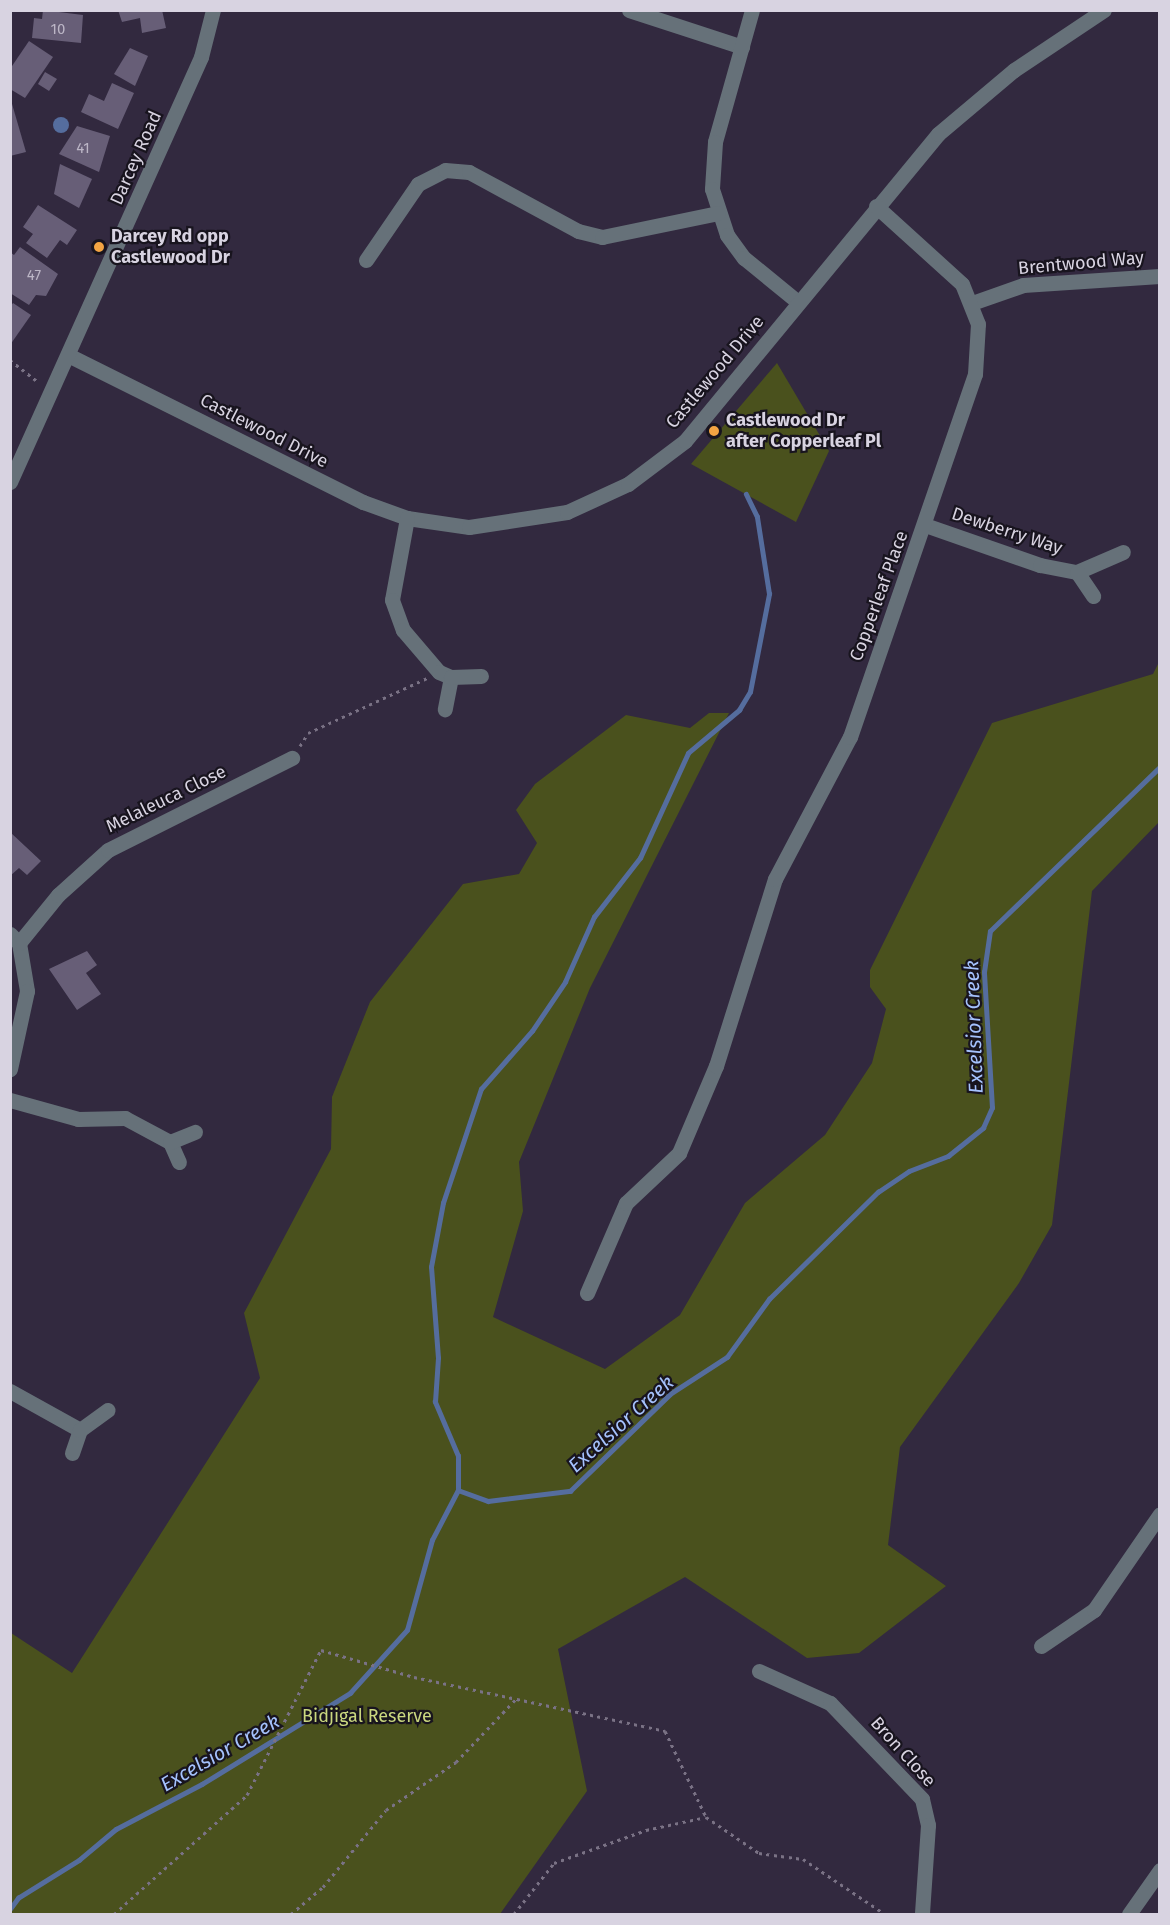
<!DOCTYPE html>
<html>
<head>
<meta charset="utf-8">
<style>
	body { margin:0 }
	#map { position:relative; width:1170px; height:1925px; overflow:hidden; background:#32293f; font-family:"Fira Sans",sans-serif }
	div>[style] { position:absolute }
	.green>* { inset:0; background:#4a511d }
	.water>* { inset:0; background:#556d9e }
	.round { border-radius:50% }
	.stream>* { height:4.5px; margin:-2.25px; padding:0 2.25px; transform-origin:2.25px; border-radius:2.25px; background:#556d9e }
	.building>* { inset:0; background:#675e77 }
	.path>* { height:3px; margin-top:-1.5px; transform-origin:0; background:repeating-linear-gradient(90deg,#7a7285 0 3px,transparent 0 7.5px) }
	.minor>* { height:15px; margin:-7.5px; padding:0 7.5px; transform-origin:7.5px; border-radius:7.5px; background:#667179 }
	.dots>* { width:16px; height:16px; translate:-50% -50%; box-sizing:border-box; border:3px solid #18141e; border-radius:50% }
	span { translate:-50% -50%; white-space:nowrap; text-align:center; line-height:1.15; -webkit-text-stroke:4.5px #18141e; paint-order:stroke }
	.number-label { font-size:15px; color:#bcb6c6 }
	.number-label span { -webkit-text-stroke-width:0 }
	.street-label { font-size:18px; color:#d8d3e1 }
	.poi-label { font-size:18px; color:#d8d3e1; font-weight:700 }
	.left { translate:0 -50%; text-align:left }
	.park-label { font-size:18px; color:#cad77f }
	.water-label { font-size:20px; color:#a5c2fd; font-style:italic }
	.frame { position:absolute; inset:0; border:12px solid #d8d3e1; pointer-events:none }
</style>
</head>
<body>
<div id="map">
	<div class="green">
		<div style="clip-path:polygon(777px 363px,829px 451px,796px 522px,691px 464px)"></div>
		<div style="clip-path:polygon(1159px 662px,1159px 822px,1092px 891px,1052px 1225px,1019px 1283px,900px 1447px,888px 1545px,946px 1586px,859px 1653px,807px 1658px,685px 1577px,558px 1649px,587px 1791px,500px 1914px,11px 1914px,11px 1633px,72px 1673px,260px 1378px,244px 1313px,331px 1149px,332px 1097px,370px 1002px,463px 884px,519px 874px,537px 843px,516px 810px,535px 784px,626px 715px,690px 728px,709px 713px,729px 713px,590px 988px,519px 1162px,523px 1211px,493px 1317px,605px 1369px,680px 1315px,745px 1203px,825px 1135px,872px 1063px,886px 1009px,870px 987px,870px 970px,992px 723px,1153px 674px)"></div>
	</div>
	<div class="water">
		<div class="round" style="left:53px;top:117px;width:16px;height:16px"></div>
	</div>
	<div class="stream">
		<div style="left:458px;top:1490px;width:34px;rotate:-90deg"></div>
		<div style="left:458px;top:1456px;width:59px;rotate:-113.1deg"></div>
		<div style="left:435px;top:1402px;width:44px;rotate:-86.1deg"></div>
		<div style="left:438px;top:1358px;width:91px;rotate:-94.4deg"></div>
		<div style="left:431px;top:1267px;width:65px;rotate:-79.4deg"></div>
		<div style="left:443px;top:1203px;width:120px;rotate:-71.6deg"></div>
		<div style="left:481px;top:1089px;width:77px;rotate:-48.7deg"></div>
		<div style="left:532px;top:1031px;width:59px;rotate:-56deg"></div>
		<div style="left:565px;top:982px;width:71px;rotate:-66deg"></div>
		<div style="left:594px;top:917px;width:75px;rotate:-52.1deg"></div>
		<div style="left:640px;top:858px;width:115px;rotate:-65.4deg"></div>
		<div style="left:688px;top:753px;width:67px;rotate:-40.1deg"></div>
		<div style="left:739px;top:710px;width:21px;rotate:-59deg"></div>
		<div style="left:750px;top:692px;width:100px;rotate:-79deg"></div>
		<div style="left:769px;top:594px;width:78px;rotate:-98.9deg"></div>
		<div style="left:757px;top:517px;width:25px;rotate:-116deg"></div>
		<div style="left:10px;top:1909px;width:14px;rotate:-54deg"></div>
		<div style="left:18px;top:1898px;width:72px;rotate:-31.9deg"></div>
		<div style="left:79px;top:1860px;width:48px;rotate:-40deg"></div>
		<div style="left:116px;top:1829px;width:97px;rotate:-27.6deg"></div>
		<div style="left:202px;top:1784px;width:174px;rotate:-31.6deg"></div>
		<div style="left:350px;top:1693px;width:85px;rotate:-47.9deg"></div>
		<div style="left:407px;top:1630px;width:93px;rotate:-74.5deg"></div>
		<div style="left:432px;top:1540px;width:56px;rotate:-62.5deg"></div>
		<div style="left:458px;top:1490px;width:32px;rotate:20deg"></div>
		<div style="left:488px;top:1501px;width:83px;rotate:-7deg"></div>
		<div style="left:570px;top:1491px;width:139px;rotate:-44.1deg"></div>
		<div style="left:670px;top:1394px;width:68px;rotate:-33deg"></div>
		<div style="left:727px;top:1357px;width:72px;rotate:-54.1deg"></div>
		<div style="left:769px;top:1299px;width:153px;rotate:-44.5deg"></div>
		<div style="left:878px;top:1192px;width:37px;rotate:-34deg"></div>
		<div style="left:909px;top:1171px;width:42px;rotate:-21deg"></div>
		<div style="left:948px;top:1156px;width:45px;rotate:-38.7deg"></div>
		<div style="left:983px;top:1128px;width:22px;rotate:-66deg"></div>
		<div style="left:992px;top:1108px;width:136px;rotate:-93.4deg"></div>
		<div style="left:984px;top:972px;width:41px;rotate:-81.7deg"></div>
		<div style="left:990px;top:931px;width:236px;rotate:-44deg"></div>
	</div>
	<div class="building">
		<div style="clip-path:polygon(43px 10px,83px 15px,81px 43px,32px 38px,34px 18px,42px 19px)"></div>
		<div style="clip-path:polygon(118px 10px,162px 10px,166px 28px,142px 33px,140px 18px,122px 22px)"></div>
		<div style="clip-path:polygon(29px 41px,53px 57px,25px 98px,10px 89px,10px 69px)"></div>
		<div style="clip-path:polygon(130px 48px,148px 56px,135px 86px,114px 74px)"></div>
		<div style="clip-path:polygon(45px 72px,57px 79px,49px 91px,38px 84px)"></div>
		<div style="clip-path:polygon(112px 83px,134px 93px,118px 129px,81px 112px,89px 94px,104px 101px)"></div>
		<div style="clip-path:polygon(10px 97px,26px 152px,10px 156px)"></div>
		<div style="clip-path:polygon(77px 126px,110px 136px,99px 172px,59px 154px)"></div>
		<div style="clip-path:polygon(60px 164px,92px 179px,79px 208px,54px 194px)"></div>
		<div style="clip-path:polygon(38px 205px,77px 230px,67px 245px,60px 240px,47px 258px,26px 243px,33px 234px,23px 227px)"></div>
		<div style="clip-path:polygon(20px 247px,58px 274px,46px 296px,36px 295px,29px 305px,10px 293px,10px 252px,14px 255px)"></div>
		<div style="clip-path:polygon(13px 303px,31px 315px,10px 345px,10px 307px)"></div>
		<div style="clip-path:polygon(10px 832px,41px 861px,27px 875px,19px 868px,10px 876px)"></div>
		<div style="clip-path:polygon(87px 951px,97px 965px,86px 973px,101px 994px,77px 1010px,49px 969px)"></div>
	</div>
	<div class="path">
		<div style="left:10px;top:360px;width:37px;rotate:38deg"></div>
		<div style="left:300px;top:746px;width:15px;rotate:-58deg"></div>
		<div style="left:308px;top:733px;width:131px;rotate:-24.8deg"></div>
		<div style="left:114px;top:1914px;width:178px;rotate:-41.8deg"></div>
		<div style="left:247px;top:1795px;width:163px;rotate:-63deg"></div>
		<div style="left:321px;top:1650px;width:97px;rotate:16.2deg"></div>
		<div style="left:414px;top:1677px;width:257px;rotate:12.1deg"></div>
		<div style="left:665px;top:1731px;width:95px;rotate:64.5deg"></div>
		<div style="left:706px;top:1817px;width:64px;rotate:34.2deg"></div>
		<div style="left:759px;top:1853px;width:44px;rotate:7.8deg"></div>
		<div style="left:803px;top:1859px;width:99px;rotate:33.9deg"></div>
		<div style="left:291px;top:1914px;width:42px;rotate:-40.2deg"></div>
		<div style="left:323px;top:1887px;width:99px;rotate:-50.7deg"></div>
		<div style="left:386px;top:1810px;width:85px;rotate:-34.4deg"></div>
		<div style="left:456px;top:1762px;width:87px;rotate:-46.4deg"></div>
		<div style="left:514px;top:1914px;width:65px;rotate:-51.9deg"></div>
		<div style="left:554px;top:1863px;width:98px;rotate:-19.7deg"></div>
		<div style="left:646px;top:1830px;width:61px;rotate:-12.2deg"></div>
	</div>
	<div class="minor">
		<div style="left:629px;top:10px;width:119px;rotate:18.1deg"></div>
		<div style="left:752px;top:10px;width:137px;rotate:105.7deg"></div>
		<div style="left:715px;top:142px;width:47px;rotate:93.7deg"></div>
		<div style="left:712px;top:189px;width:48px;rotate:71.9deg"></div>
		<div style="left:727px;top:235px;width:29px;rotate:54deg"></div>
		<div style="left:744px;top:258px;width:70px;rotate:39.2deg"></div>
		<div style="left:366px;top:260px;width:92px;rotate:-55.6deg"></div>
		<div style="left:418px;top:184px;width:30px;rotate:-27deg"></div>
		<div style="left:445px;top:170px;width:24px;rotate:5deg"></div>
		<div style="left:469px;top:172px;width:124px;rotate:28.4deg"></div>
		<div style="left:578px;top:231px;width:25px;rotate:14deg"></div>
		<div style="left:602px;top:237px;width:118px;rotate:-11.7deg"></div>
		<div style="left:972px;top:303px;width:54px;rotate:-19.4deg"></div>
		<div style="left:1023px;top:285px;width:137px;rotate:-3.8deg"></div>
		<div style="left:68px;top:355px;width:330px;rotate:26.5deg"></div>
		<div style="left:363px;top:502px;width:47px;rotate:20deg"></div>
		<div style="left:407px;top:518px;width:63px;rotate:8.3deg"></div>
		<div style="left:469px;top:527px;width:99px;rotate:-8.7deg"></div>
		<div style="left:567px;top:512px;width:67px;rotate:-24.7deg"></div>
		<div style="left:628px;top:484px;width:71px;rotate:-37deg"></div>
		<div style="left:685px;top:441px;width:398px;rotate:-50.5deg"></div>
		<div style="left:938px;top:134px;width:99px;rotate:-40.1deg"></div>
		<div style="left:1014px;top:70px;width:108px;rotate:-33.7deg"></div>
		<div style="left:10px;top:482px;width:466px;rotate:-65.8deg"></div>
		<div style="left:201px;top:57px;width:49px;rotate:-75.7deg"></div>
		<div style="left:407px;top:518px;width:83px;rotate:100.4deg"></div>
		<div style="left:392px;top:600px;width:32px;rotate:70deg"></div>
		<div style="left:403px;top:630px;width:55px;rotate:49.4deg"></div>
		<div style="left:439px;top:672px;width:13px;rotate:23deg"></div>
		<div style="left:451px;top:677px;width:33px;rotate:101deg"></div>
		<div style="left:925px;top:525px;width:122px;rotate:19.2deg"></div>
		<div style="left:1040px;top:565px;width:38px;rotate:11deg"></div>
		<div style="left:1077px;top:572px;width:50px;rotate:-23.5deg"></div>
		<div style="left:1077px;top:572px;width:29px;rotate:56deg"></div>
		<div style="left:451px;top:677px;width:30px;rotate:-2deg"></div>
		<div style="left:10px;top:934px;width:13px;rotate:45deg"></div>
		<div style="left:19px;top:943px;width:49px;rotate:80.5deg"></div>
		<div style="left:27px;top:991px;width:80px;rotate:102.3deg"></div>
		<div style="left:19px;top:943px;width:62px;rotate:-50.9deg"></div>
		<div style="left:58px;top:895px;width:67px;rotate:-42deg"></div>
		<div style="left:108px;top:850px;width:206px;rotate:-26.6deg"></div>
		<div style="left:10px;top:1100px;width:71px;rotate:15.6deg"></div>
		<div style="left:78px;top:1119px;width:47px;rotate:-1.2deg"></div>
		<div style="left:125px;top:1118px;width:51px;rotate:28.1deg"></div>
		<div style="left:170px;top:1142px;width:22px;rotate:66deg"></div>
		<div style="left:170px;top:1142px;width:27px;rotate:-22deg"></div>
		<div style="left:587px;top:1293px;width:98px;rotate:-66.6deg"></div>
		<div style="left:626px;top:1203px;width:73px;rotate:-43.3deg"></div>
		<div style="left:679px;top:1153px;width:95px;rotate:-67deg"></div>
		<div style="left:716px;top:1066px;width:196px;rotate:-72.5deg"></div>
		<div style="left:775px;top:879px;width:161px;rotate:-62.2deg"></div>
		<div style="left:850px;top:737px;width:384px;rotate:-71deg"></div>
		<div style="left:975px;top:374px;width:50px;rotate:-86.6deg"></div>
		<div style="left:978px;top:324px;width:43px;rotate:-111.8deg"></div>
		<div style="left:962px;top:284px;width:116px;rotate:-137.8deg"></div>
		<div style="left:10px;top:1391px;width:80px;rotate:29.1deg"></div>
		<div style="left:72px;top:1453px;width:24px;rotate:-71deg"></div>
		<div style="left:80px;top:1430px;width:34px;rotate:-36deg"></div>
		<div style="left:1041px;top:1646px;width:64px;rotate:-34.2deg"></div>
		<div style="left:1094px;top:1610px;width:116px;rotate:-55.5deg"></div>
		<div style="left:759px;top:1671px;width:78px;rotate:24.3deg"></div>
		<div style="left:830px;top:1703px;width:133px;rotate:46.2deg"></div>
		<div style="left:922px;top:1799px;width:27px;rotate:77deg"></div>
		<div style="left:928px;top:1825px;width:89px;rotate:93.9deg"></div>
		<div style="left:1129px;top:1914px;width:54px;rotate:-54.8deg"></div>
	</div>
	<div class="dots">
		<div style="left:99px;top:247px;background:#f3a443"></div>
		<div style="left:714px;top:431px;background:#f3a443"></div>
	</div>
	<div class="number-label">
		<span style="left:58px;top:30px">10</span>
		<span style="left:83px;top:149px">41</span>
		<span style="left:34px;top:276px">47</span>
	</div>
	<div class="street-label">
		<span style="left:136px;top:158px;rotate:-66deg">Darcey Road</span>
		<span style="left:1081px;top:263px;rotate:-5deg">Brentwood Way</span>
		<span style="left:715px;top:372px;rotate:-50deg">Castlewood Drive</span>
		<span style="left:264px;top:431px;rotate:27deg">Castlewood Drive</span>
		<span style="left:1007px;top:531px;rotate:18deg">Dewberry Way</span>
		<span style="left:879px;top:596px;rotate:-70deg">Copperleaf Place</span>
		<span style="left:166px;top:799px;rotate:-26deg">Melaleuca Close</span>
		<span style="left:903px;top:1752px;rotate:48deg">Bron Close</span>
	</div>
	<div class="poi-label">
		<span class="left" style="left:111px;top:247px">Darcey Rd opp<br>Castlewood Dr</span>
		<span class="left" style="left:726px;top:431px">Castlewood Dr<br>after Copperleaf Pl</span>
	</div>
	<div class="park-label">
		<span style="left:367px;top:1716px">Bidjigal Reserve</span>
	</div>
	<div class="water-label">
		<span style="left:974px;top:1027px;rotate:-92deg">Excelsior Creek</span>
		<span style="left:621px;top:1424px;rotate:-42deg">Excelsior Creek</span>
		<span style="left:220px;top:1753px;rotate:-30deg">Excelsior Creek</span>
	</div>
	<div class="frame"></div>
</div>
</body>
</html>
